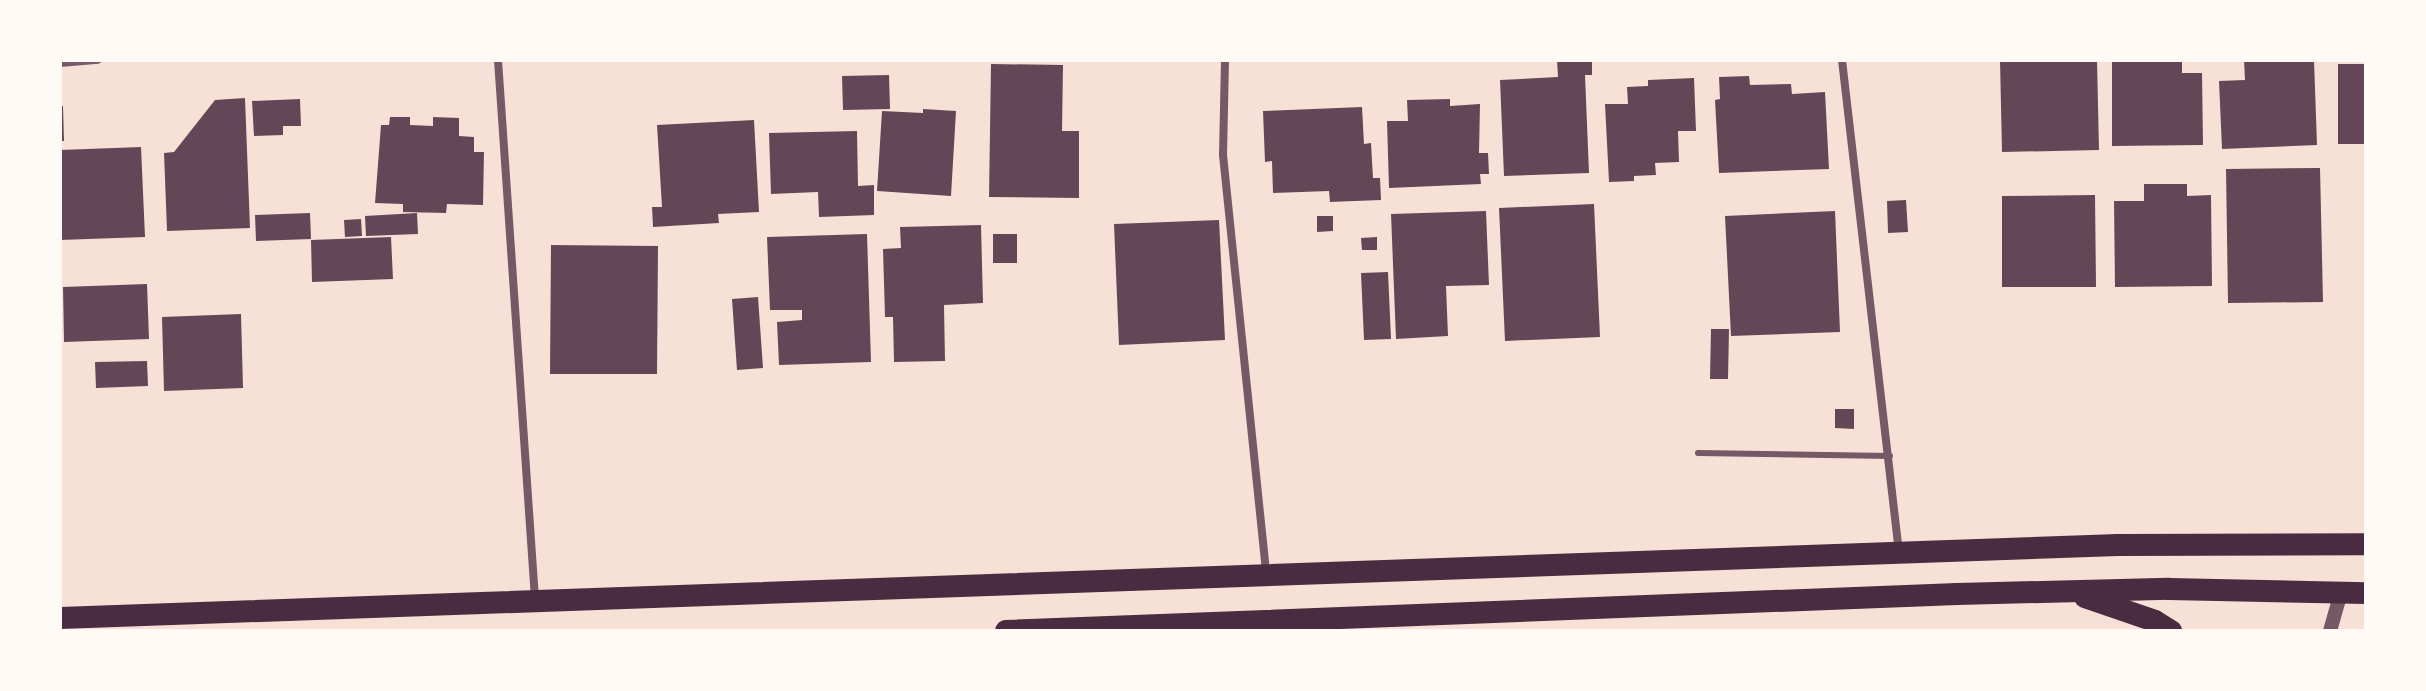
<!DOCTYPE html>
<html>
<head>
<meta charset="utf-8">
<style>
	body { margin:0 }
	#map { position:relative; width:2426px; height:691px; overflow:hidden; background:#f7e1d7; font-family:Signika,sans-serif }
	div>[style] { position:absolute }
	.building>* { inset:0; background:#644757 }
	.service>* { height:6px; margin:-3px; padding:0 3px; transform-origin:3px; border-radius:3px; background:#755966 }
	.minor>* { height:8px; margin:-4px; padding:0 4px; transform-origin:4px; border-radius:4px; background:#755966 }
	.tertiary>* { height:14px; margin:-7px; padding:0 7px; transform-origin:7px; border-radius:7px; background:#755966 }
	.trunk>* { height:22px; margin:-11px; padding:0 11px; transform-origin:11px; border-radius:11px; background:#4a2c40 }
	span { translate:-50% -50%; white-space:nowrap; text-align:center; line-height:1.15; -webkit-text-stroke:8px #fffaf5; paint-order:stroke }
	.frame { position:absolute; inset:0; border:62px solid #fffaf5; pointer-events:none }
</style>
</head>
<body>
<div id="map">
	<div class="building">
		<div style="clip-path:polygon(1557px 60px,1592px 60px,1592px 75px,1585px 75px,1589px 173px,1504px 176px,1500px 80px,1558px 77px)"></div>
		<div style="clip-path:polygon(2000px 60px,2097px 60px,2099px 150px,2002px 152px)"></div>
		<div style="clip-path:polygon(2112px 60px,2182px 60px,2182px 73px,2202px 73px,2203px 145px,2112px 146px)"></div>
		<div style="clip-path:polygon(2244px 60px,2314px 60px,2317px 145px,2222px 149px,2219px 81px,2245px 80px)"></div>
		<div style="clip-path:polygon(991px 64px,1063px 65px,1062px 131px,1079px 131px,1079px 198px,989px 197px)"></div>
		<div style="clip-path:polygon(2338px 64px,2366px 64px,2366px 144px,2338px 144px)"></div>
		<div style="clip-path:polygon(889px 75px,890px 109px,843px 110px,842px 76px)"></div>
		<div style="clip-path:polygon(1749px 76px,1750px 85px,1791px 84px,1792px 94px,1825px 92px,1829px 169px,1719px 173px,1715px 100px,1720px 99px,1719px 77px)"></div>
		<div style="clip-path:polygon(1694px 78px,1696px 131px,1678px 131px,1679px 162px,1655px 163px,1656px 175px,1634px 176px,1634px 181px,1609px 182px,1605px 104px,1628px 104px,1627px 87px,1648px 86px,1648px 80px)"></div>
		<div style="clip-path:polygon(245px 98px,250px 228px,167px 231px,164px 153px,174px 152px,215px 100px)"></div>
		<div style="clip-path:polygon(300px 99px,301px 126px,283px 126px,283px 135px,254px 136px,252px 101px)"></div>
		<div style="clip-path:polygon(1450px 99px,1450px 106px,1480px 104px,1479px 153px,1488px 153px,1489px 174px,1480px 174px,1481px 184px,1389px 188px,1387px 121px,1408px 121px,1407px 100px)"></div>
		<div style="clip-path:polygon(60px 106px,63px 106px,64px 141px,60px 141px)"></div>
		<div style="clip-path:polygon(1362px 107px,1364px 144px,1371px 143px,1373px 178px,1380px 178px,1381px 200px,1330px 202px,1329px 191px,1273px 193px,1272px 161px,1265px 162px,1263px 111px)"></div>
		<div style="clip-path:polygon(923px 109px,956px 111px,951px 196px,877px 191px,882px 111px,923px 113px)"></div>
		<div style="clip-path:polygon(390px 117px,410px 117px,410px 125px,433px 126px,433px 117px,459px 118px,459px 136px,474px 137px,474px 152px,484px 152px,483px 205px,447px 204px,446px 213px,403px 212px,403px 204px,375px 203px,381px 125px,389px 125px)"></div>
		<div style="clip-path:polygon(754px 120px,759px 212px,718px 214px,719px 223px,653px 227px,652px 207px,662px 207px,657px 125px)"></div>
		<div style="clip-path:polygon(857px 131px,858px 186px,874px 185px,874px 215px,819px 217px,818px 192px,771px 194px,769px 133px)"></div>
		<div style="clip-path:polygon(141px 147px,145px 237px,60px 240px,60px 150px)"></div>
		<div style="clip-path:polygon(2320px 168px,2323px 302px,2228px 303px,2226px 169px)"></div>
		<div style="clip-path:polygon(2144px 184px,2187px 184px,2187px 196px,2211px 195px,2212px 286px,2115px 287px,2114px 201px,2144px 201px)"></div>
		<div style="clip-path:polygon(2095px 195px,2096px 287px,2002px 287px,2002px 196px)"></div>
		<div style="clip-path:polygon(1906px 200px,1908px 232px,1888px 233px,1887px 201px)"></div>
		<div style="clip-path:polygon(1594px 204px,1600px 337px,1505px 341px,1499px 208px)"></div>
		<div style="clip-path:polygon(1486px 211px,1489px 285px,1446px 286px,1448px 336px,1396px 339px,1391px 214px)"></div>
		<div style="clip-path:polygon(1835px 211px,1840px 332px,1731px 336px,1725px 216px)"></div>
		<div style="clip-path:polygon(310px 213px,311px 239px,256px 241px,255px 215px)"></div>
		<div style="clip-path:polygon(417px 213px,418px 234px,366px 236px,365px 216px)"></div>
		<div style="clip-path:polygon(1317px 216px,1333px 216px,1333px 231px,1317px 232px)"></div>
		<div style="clip-path:polygon(361px 219px,362px 236px,345px 237px,344px 220px)"></div>
		<div style="clip-path:polygon(1219px 220px,1225px 340px,1119px 345px,1114px 224px)"></div>
		<div style="clip-path:polygon(981px 225px,983px 303px,944px 305px,945px 361px,894px 362px,893px 317px,885px 317px,883px 249px,901px 248px,900px 227px)"></div>
		<div style="clip-path:polygon(867px 234px,871px 362px,779px 365px,777px 322px,802px 320px,802px 310px,770px 310px,767px 237px)"></div>
		<div style="clip-path:polygon(993px 234px,1017px 234px,1017px 263px,993px 263px)"></div>
		<div style="clip-path:polygon(391px 237px,393px 279px,312px 282px,311px 240px)"></div>
		<div style="clip-path:polygon(1377px 237px,1377px 250px,1362px 250px,1361px 238px)"></div>
		<div style="clip-path:polygon(551px 245px,658px 246px,657px 374px,550px 374px)"></div>
		<div style="clip-path:polygon(1388px 272px,1391px 339px,1364px 340px,1361px 273px)"></div>
		<div style="clip-path:polygon(147px 284px,149px 339px,64px 342px,63px 287px)"></div>
		<div style="clip-path:polygon(758px 297px,763px 368px,737px 370px,732px 299px)"></div>
		<div style="clip-path:polygon(241px 314px,243px 388px,164px 391px,162px 317px)"></div>
		<div style="clip-path:polygon(1711px 329px,1729px 329px,1728px 379px,1710px 379px)"></div>
		<div style="clip-path:polygon(147px 361px,148px 386px,96px 388px,95px 362px)"></div>
		<div style="clip-path:polygon(1835px 409px,1854px 409px,1854px 429px,1835px 428px)"></div>
	</div>
	<div class="service">
		<div style="left:1698px;top:453px;width:192px;rotate:0.9deg"></div>
	</div>
	<div class="minor">
		<div style="left:498px;top:60px;width:539px;rotate:86.07deg"></div>
		<div style="left:1225px;top:60px;width:95px;rotate:91.2deg"></div>
		<div style="left:1223px;top:155px;width:420px;rotate:84.1deg"></div>
		<div style="left:1842px;top:60px;width:495px;rotate:83.4deg"></div>
		<div style="left:60px;top:63px;width:38px;rotate:-5deg"></div>
	</div>
	<div class="tertiary">
		<div style="left:2330px;top:631px;width:41px;rotate:-74.2deg"></div>
	</div>
	<div class="trunk">
		<div style="left:2085px;top:597px;width:74px;rotate:18.9deg"></div>
		<div style="left:2155px;top:621px;width:19px;rotate:32deg"></div>
		<div style="left:60px;top:618px;width:2059px;rotate:-2.03deg"></div>
		<div style="left:2118px;top:545px;width:248px;rotate:-0.2deg"></div>
		<div style="left:1006px;top:631px;width:952px;rotate:-2.23deg"></div>
		<div style="left:1957px;top:594px;width:212px;rotate:-1.4deg"></div>
		<div style="left:2169px;top:589px;width:197px;rotate:1.2deg"></div>
	</div>
	<div class="frame"></div>
</div>
</body>
</html>
